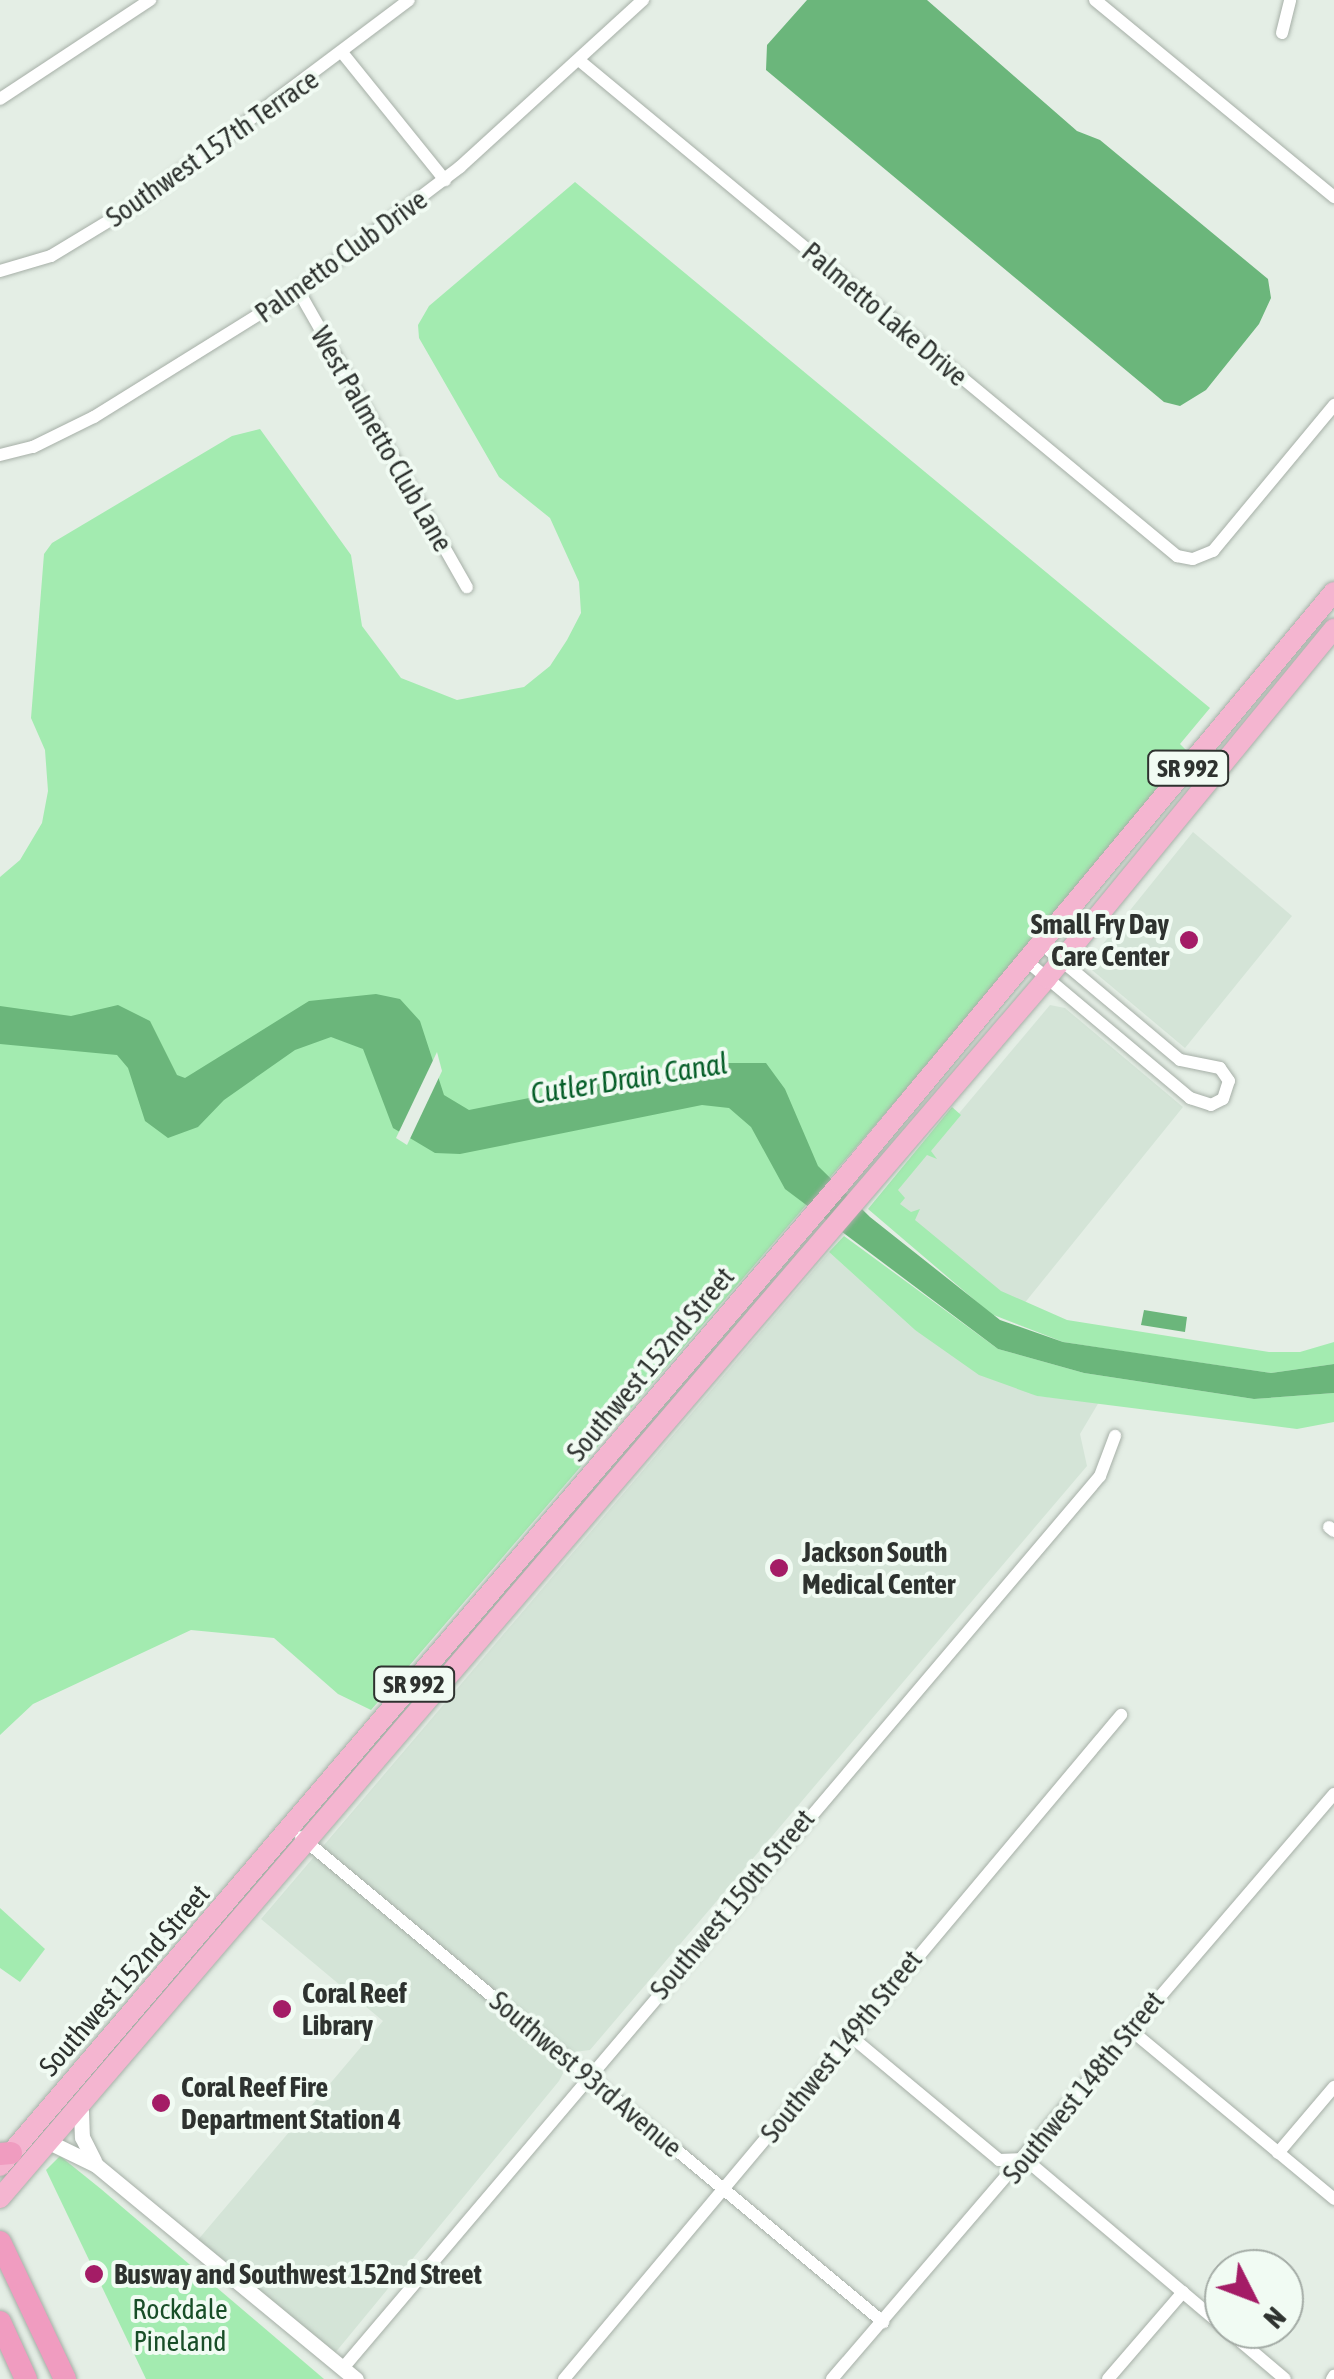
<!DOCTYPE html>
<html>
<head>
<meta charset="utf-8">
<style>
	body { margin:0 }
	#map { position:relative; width:1334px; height:2379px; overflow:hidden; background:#e4eee5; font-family:"Asap Condensed",sans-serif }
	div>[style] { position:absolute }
	.built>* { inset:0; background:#d4e4d7 }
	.green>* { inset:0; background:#a3ebb0 }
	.water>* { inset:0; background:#6bb67b }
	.pier>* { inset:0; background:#e4eee5 }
	.roads { filter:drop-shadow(0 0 2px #a6afa7) drop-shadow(0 0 2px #a6afa7) }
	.minor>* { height:12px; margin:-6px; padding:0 6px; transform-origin:6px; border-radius:6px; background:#fff }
	.tertiary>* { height:15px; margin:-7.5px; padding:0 7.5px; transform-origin:7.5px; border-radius:7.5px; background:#fff }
	.primary>* { height:20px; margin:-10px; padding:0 10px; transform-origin:10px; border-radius:10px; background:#f4b5d0 }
	.trunk>* { height:22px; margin:-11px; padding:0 11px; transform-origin:11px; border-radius:11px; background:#f09cc0 }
	.dots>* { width:28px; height:28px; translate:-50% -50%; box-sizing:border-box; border:5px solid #f1fbf3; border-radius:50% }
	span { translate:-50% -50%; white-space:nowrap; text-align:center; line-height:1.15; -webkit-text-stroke:8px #f1fbf3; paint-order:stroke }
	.shield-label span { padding:2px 8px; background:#f1fbf3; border:2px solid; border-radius:8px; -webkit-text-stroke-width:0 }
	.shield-label { font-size:25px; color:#2e322f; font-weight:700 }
	.street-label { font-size:28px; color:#2e322f }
	.poi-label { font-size:28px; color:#2e322f; font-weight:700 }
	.right { translate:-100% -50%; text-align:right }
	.left { translate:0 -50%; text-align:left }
	.park-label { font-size:28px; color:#194e28 }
	.water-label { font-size:30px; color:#055e28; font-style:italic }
	.north { position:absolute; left:1204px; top:2249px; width:100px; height:100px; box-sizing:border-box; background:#f1fbf3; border:2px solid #a3aba5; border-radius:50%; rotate:132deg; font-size:28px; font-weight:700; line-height:40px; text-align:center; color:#2e322f }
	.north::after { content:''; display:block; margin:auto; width:35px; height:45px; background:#a41c66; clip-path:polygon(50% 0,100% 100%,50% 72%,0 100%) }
</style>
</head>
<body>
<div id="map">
	<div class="built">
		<div style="clip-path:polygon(1193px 832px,1292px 916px,1185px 1048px,1086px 965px)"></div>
		<div style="clip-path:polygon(1050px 1005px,1065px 1008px,1183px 1107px,1023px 1305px,981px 1281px,888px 1198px)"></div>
		<div style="clip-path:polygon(829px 1252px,915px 1330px,1037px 1396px,1099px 1402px,1080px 1434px,1087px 1466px,590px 2050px,574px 2052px,559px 2081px,335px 2353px,197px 2241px,383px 2021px,261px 1919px)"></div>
	</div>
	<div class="green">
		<div style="clip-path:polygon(575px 182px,1210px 708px,1180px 744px,1188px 752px,901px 1095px,371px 1710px,338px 1694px,274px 1638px,191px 1630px,33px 1704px,0 1735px,0 877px,20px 860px,42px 823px,48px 791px,45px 750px,31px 718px,44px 554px,52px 543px,232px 436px,260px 429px,351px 555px,362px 626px,401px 678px,457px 700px,524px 687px,550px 666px,567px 640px,581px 613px,579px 582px,550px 518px,499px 477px,419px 338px,418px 325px,429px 306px)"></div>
		<div style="clip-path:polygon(952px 1107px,961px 1115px,931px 1151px,937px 1159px,927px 1155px,898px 1190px,905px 1198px,900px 1204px,911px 1212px,920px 1209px,915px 1220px,1001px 1291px,1067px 1320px,1269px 1352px,1300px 1352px,1334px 1342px,1334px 1364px,1271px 1373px,1128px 1352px,1063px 1342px,991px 1314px,868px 1209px)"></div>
		<div style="clip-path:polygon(844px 1236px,998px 1349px,1084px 1373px,1254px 1399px,1334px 1393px,1334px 1422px,1297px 1429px,1037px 1396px,979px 1375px,915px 1330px,829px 1252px)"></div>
		<div style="clip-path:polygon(0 1908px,45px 1949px,20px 1982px,0 1968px)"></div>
		<div style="clip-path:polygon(60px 2156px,101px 2189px,324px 2379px,146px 2379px,46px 2170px)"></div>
	</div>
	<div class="water">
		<div style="clip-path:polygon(807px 0,927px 0,1077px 131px,1100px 140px,1268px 279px,1271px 298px,1259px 324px,1206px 390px,1180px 406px,1164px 402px,766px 70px,767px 45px)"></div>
		<div style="clip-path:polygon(376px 994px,400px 999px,420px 1021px,444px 1095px,469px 1110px,703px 1063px,766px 1063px,785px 1089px,818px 1166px,870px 1217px,1000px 1320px,1063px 1342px,1271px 1373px,1334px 1364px,1334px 1393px,1254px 1399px,1084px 1373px,998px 1349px,785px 1189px,751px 1127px,729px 1108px,702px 1105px,460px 1154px,435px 1153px,393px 1128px,363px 1049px,331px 1037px,295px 1050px,224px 1100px,198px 1127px,168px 1138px,145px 1121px,128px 1068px,117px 1055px,0 1044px,0 1006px,71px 1016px,118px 1005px,150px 1021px,177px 1075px,185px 1078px,309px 1001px)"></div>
		<div style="clip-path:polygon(1144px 1310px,1187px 1317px,1185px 1332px,1141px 1325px)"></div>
	</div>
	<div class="pier">
		<div style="clip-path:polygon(437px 1052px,442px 1071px,407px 1145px,396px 1138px)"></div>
	</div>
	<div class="roads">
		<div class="minor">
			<div style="left:1095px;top:0;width:310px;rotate:39.5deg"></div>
			<div style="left:1282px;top:33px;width:34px;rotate:-76deg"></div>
			<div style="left:344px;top:55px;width:161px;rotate:51.1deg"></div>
			<div style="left:580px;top:61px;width:776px;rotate:39.66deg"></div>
			<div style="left:1177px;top:556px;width:16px;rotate:11deg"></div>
			<div style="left:1193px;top:559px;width:22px;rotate:-22deg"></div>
			<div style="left:1213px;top:551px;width:190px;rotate:-50.3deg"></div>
			<div style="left:0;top:99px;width:180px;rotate:-33.4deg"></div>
			<div style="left:0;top:271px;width:53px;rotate:-16.4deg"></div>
			<div style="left:51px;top:256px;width:104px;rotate:-31.2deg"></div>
			<div style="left:140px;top:202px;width:336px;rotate:-36.9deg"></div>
			<div style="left:298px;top:290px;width:342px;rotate:60.4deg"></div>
			<div style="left:0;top:455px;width:34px;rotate:-14deg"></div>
			<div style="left:33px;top:447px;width:68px;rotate:-26.2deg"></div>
			<div style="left:94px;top:417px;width:240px;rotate:-31.9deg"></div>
			<div style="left:298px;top:290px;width:203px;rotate:-37.2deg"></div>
			<div style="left:460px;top:167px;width:248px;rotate:-42.4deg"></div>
			<div style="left:1028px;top:962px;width:212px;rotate:40deg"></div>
			<div style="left:1190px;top:1098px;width:22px;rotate:18deg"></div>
			<div style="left:1211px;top:1105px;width:13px;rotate:-27deg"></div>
			<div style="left:1223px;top:1099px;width:19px;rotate:-72deg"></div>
			<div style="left:1229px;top:1081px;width:16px;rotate:-125deg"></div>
			<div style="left:1220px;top:1068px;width:41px;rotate:-168.7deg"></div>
			<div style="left:1180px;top:1060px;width:180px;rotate:-140deg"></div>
			<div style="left:1329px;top:1527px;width:6px;rotate:39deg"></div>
			<div style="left:301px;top:1837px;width:758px;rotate:39.81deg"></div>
			<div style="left:1132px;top:2031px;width:263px;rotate:39.7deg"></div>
			<div style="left:848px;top:2034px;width:197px;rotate:39.8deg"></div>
			<div style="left:999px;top:2160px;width:26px;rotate:-2deg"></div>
			<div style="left:1278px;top:2153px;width:87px;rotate:-49.7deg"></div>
			<div style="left:1025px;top:2159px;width:260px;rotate:40.2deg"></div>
			<div style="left:1226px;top:2329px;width:77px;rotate:40.3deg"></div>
			<div style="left:343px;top:2368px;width:1170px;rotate:-49.68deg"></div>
			<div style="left:1100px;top:1476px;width:43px;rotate:-69.4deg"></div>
			<div style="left:564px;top:2379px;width:867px;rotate:-50.01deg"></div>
			<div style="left:832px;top:2379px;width:771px;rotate:-49.37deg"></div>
			<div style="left:1108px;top:2379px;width:115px;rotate:-49.2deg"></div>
			<div style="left:1332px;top:2379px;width:4px;rotate:-56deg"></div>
		</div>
		<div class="tertiary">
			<div style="left:81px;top:2111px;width:26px;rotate:88deg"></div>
			<div style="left:82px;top:2137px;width:27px;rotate:63deg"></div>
			<div style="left:53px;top:2144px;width:48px;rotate:26deg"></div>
			<div style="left:96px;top:2165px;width:337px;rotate:39.5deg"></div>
		</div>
		<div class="primary">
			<div style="left:0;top:2166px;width:1292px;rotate:-49.46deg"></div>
			<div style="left:840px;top:1184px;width:771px;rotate:-50.16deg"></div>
			<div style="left:0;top:2198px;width:1608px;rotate:-49.36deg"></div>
			<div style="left:1047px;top:978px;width:452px;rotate:-50.6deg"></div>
		</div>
		<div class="trunk">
			<div style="left:0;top:2154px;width:11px;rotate:-5deg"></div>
			<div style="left:0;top:2242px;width:152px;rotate:64.6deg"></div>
			<div style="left:0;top:2322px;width:63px;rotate:65.5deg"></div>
		</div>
	</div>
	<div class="dots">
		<div style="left:1189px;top:940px;background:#a41c66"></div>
		<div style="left:779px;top:1568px;background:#a41c66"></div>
		<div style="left:282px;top:2009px;background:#a41c66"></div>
		<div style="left:161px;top:2103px;background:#a41c66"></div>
		<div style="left:94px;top:2274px;background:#a41c66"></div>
	</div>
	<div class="shield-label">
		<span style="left:1188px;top:768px">SR 992</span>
		<span style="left:414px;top:1684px">SR 992</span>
	</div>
	<div class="street-label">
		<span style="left:212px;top:148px;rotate:-35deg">Southwest 157th Terrace</span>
		<span style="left:341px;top:256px;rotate:-36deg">Palmetto Club Drive</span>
		<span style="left:885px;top:314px;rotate:40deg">Palmetto Lake Drive</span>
		<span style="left:382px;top:439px;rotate:60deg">West Palmetto Club Lane</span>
		<span style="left:650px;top:1364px;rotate:-50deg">Southwest 152nd Street</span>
		<span style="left:732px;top:1904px;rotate:-50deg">Southwest 150th Street</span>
		<span style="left:124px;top:1980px;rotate:-49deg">Southwest 152nd Street</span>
		<span style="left:841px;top:2046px;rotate:-51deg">Southwest 149th Street</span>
		<span style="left:586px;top:2074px;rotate:40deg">Southwest 93rd Avenue</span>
		<span style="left:1083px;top:2087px;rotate:-51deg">Southwest 148th Street</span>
	</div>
	<div class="poi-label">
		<span class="right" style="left:1169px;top:940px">Small Fry Day<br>Care Center</span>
		<span class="left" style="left:802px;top:1568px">Jackson South<br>Medical Center</span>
		<span class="left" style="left:302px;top:2009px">Coral Reef<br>Library</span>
		<span class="left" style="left:181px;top:2103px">Coral Reef Fire<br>Department Station 4</span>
		<span class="left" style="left:114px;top:2274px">Busway and Southwest 152nd Street</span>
	</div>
	<div class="park-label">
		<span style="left:180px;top:2325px">Rockdale<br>Pineland</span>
	</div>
	<div class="water-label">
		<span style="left:629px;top:1078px;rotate:-9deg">Cutler Drain Canal</span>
	</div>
	<div class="north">N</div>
</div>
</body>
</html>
